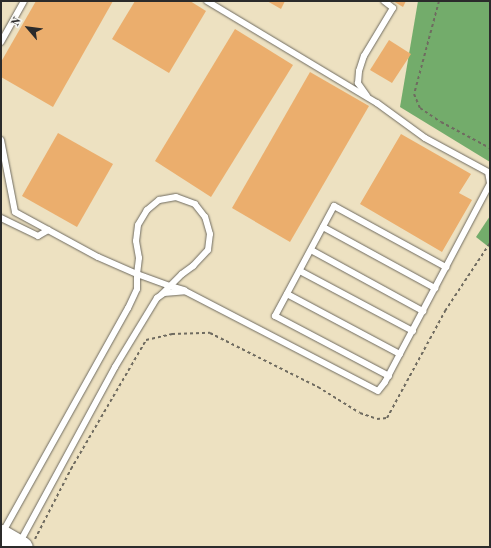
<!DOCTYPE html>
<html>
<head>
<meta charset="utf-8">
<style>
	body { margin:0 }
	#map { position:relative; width:491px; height:548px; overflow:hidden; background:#ede1c1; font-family:"Old Standard TT",serif }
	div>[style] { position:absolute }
	.forest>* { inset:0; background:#73ac6b }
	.building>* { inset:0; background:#ebae6d }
	.path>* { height:2px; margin-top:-1px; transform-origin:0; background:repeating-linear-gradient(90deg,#6f6b60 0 3px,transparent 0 6px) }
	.roads { filter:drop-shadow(0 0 1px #6f6b60) drop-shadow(0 0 1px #6f6b60) }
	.service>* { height:6px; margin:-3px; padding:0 3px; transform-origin:3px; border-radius:3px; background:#fff }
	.trunk>* { height:21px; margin:-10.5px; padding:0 10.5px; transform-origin:10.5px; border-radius:10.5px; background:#fff }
	span { translate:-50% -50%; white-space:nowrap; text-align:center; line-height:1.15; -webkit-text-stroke:3.5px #f6f6f2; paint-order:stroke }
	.frame { position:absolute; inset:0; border:2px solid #2b2b2b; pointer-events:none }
	.north { position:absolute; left:8px; top:8px; width:40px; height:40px; -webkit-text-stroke:3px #f6f6f2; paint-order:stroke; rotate:298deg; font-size:11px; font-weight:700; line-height:16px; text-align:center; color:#2b2b2b }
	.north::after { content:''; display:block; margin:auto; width:14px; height:18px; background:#2b2b2b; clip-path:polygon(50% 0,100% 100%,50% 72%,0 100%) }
</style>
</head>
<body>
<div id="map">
	<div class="forest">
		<div style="clip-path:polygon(418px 1px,490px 1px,490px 162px,400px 107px)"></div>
		<div style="clip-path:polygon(490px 216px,490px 248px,476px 237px)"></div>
	</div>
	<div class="building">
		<div style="clip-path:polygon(36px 1px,113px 1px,53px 107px,1px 77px,1px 62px)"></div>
		<div style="clip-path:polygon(135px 1px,190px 1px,206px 11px,169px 73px,112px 39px)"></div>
		<div style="clip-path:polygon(267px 1px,285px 1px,281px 9px)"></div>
		<div style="clip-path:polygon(393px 1px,406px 1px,403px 7px)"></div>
		<div style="clip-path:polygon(235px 29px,293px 65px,211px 197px,155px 161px)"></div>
		<div style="clip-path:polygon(389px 40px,411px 54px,392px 83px,370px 70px)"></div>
		<div style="clip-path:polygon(310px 72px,369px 106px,290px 242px,232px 208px)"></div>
		<div style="clip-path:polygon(58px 133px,113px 164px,77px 227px,22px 196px)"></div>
		<div style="clip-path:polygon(401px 134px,471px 174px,459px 193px,472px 200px,442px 252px,360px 204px)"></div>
	</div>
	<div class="path">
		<div style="left:439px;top:1px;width:96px;rotate:105deg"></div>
		<div style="left:414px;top:94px;width:15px;rotate:67deg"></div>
		<div style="left:420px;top:108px;width:25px;rotate:34deg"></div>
		<div style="left:441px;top:122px;width:55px;rotate:28deg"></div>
		<div style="left:35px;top:539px;width:79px;rotate:-62.8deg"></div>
		<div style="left:71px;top:469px;width:149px;rotate:-59.8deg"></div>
		<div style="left:146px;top:340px;width:27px;rotate:-13deg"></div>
		<div style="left:172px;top:334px;width:38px;rotate:-2deg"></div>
		<div style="left:210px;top:333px;width:121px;rotate:26.6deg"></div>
		<div style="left:318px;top:387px;width:49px;rotate:31.8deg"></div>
		<div style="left:360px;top:413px;width:18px;rotate:19deg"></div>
		<div style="left:377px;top:419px;width:10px;rotate:-6deg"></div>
		<div style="left:387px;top:418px;width:122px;rotate:-61.5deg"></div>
		<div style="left:445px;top:311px;width:82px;rotate:-56.5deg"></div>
	</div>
	<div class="roads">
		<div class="service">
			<div style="left:207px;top:1px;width:198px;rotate:31deg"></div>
			<div style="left:377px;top:103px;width:59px;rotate:36.1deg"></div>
			<div style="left:425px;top:138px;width:72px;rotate:28.4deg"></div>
			<div style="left:488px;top:172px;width:11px;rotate:80deg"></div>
			<div style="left:1px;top:42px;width:47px;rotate:-60.7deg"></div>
			<div style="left:367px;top:96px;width:16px;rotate:-125deg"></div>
			<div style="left:358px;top:83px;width:12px;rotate:-85deg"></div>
			<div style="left:359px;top:71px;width:16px;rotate:-72deg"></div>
			<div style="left:364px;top:56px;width:56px;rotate:-58.9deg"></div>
			<div style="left:393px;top:8px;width:11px;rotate:-142deg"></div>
			<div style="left:1px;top:140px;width:73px;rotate:79deg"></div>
			<div style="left:15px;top:212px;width:94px;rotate:28.5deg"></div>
			<div style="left:98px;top:257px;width:43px;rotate:23.6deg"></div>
			<div style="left:137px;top:274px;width:15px;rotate:90deg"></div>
			<div style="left:137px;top:289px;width:21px;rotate:115deg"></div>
			<div style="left:128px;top:308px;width:258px;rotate:119.2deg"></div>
			<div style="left:1px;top:218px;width:41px;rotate:25.9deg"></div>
			<div style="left:38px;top:236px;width:12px;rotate:-31deg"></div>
			<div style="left:323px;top:227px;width:128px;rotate:28.6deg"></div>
			<div style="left:311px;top:250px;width:128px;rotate:28.6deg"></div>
			<div style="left:300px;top:271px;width:128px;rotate:28deg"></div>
			<div style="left:162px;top:294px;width:28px;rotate:-45deg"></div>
			<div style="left:182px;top:274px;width:14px;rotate:-36deg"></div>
			<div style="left:193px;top:266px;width:22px;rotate:-47deg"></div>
			<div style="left:208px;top:250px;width:16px;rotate:-83deg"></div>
			<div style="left:210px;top:234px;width:18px;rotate:-106deg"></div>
			<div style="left:205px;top:217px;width:16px;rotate:-128deg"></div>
			<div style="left:195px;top:204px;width:20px;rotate:-160deg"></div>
			<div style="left:176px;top:197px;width:17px;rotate:170deg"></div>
			<div style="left:159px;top:200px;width:16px;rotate:140deg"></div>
			<div style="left:147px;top:210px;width:17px;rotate:121deg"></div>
			<div style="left:138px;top:225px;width:16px;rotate:97deg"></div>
			<div style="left:136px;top:241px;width:17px;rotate:80deg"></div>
			<div style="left:139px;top:258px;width:16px;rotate:97deg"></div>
			<div style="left:137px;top:274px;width:35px;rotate:20deg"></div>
			<div style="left:170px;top:286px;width:15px;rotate:16deg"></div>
			<div style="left:287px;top:294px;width:128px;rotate:28deg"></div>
			<div style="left:389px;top:376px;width:129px;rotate:-152.2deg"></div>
			<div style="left:275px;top:316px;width:125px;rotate:-61.8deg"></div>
			<div style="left:334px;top:206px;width:128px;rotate:28.6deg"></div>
			<div style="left:20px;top:542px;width:199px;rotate:-61.5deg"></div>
			<div style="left:115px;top:367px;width:81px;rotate:-58.7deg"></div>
			<div style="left:157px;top:298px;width:9px;rotate:-36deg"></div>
			<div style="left:164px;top:293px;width:21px;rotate:-5deg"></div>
			<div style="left:185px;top:291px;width:217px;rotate:27.4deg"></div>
			<div style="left:378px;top:391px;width:11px;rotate:-52deg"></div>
			<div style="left:385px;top:382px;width:224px;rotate:-62.1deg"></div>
		</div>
		<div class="trunk">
			<div style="left:1px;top:535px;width:24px;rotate:30deg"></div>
		</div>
	</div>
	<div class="frame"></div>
	<div class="north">N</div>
</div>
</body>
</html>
